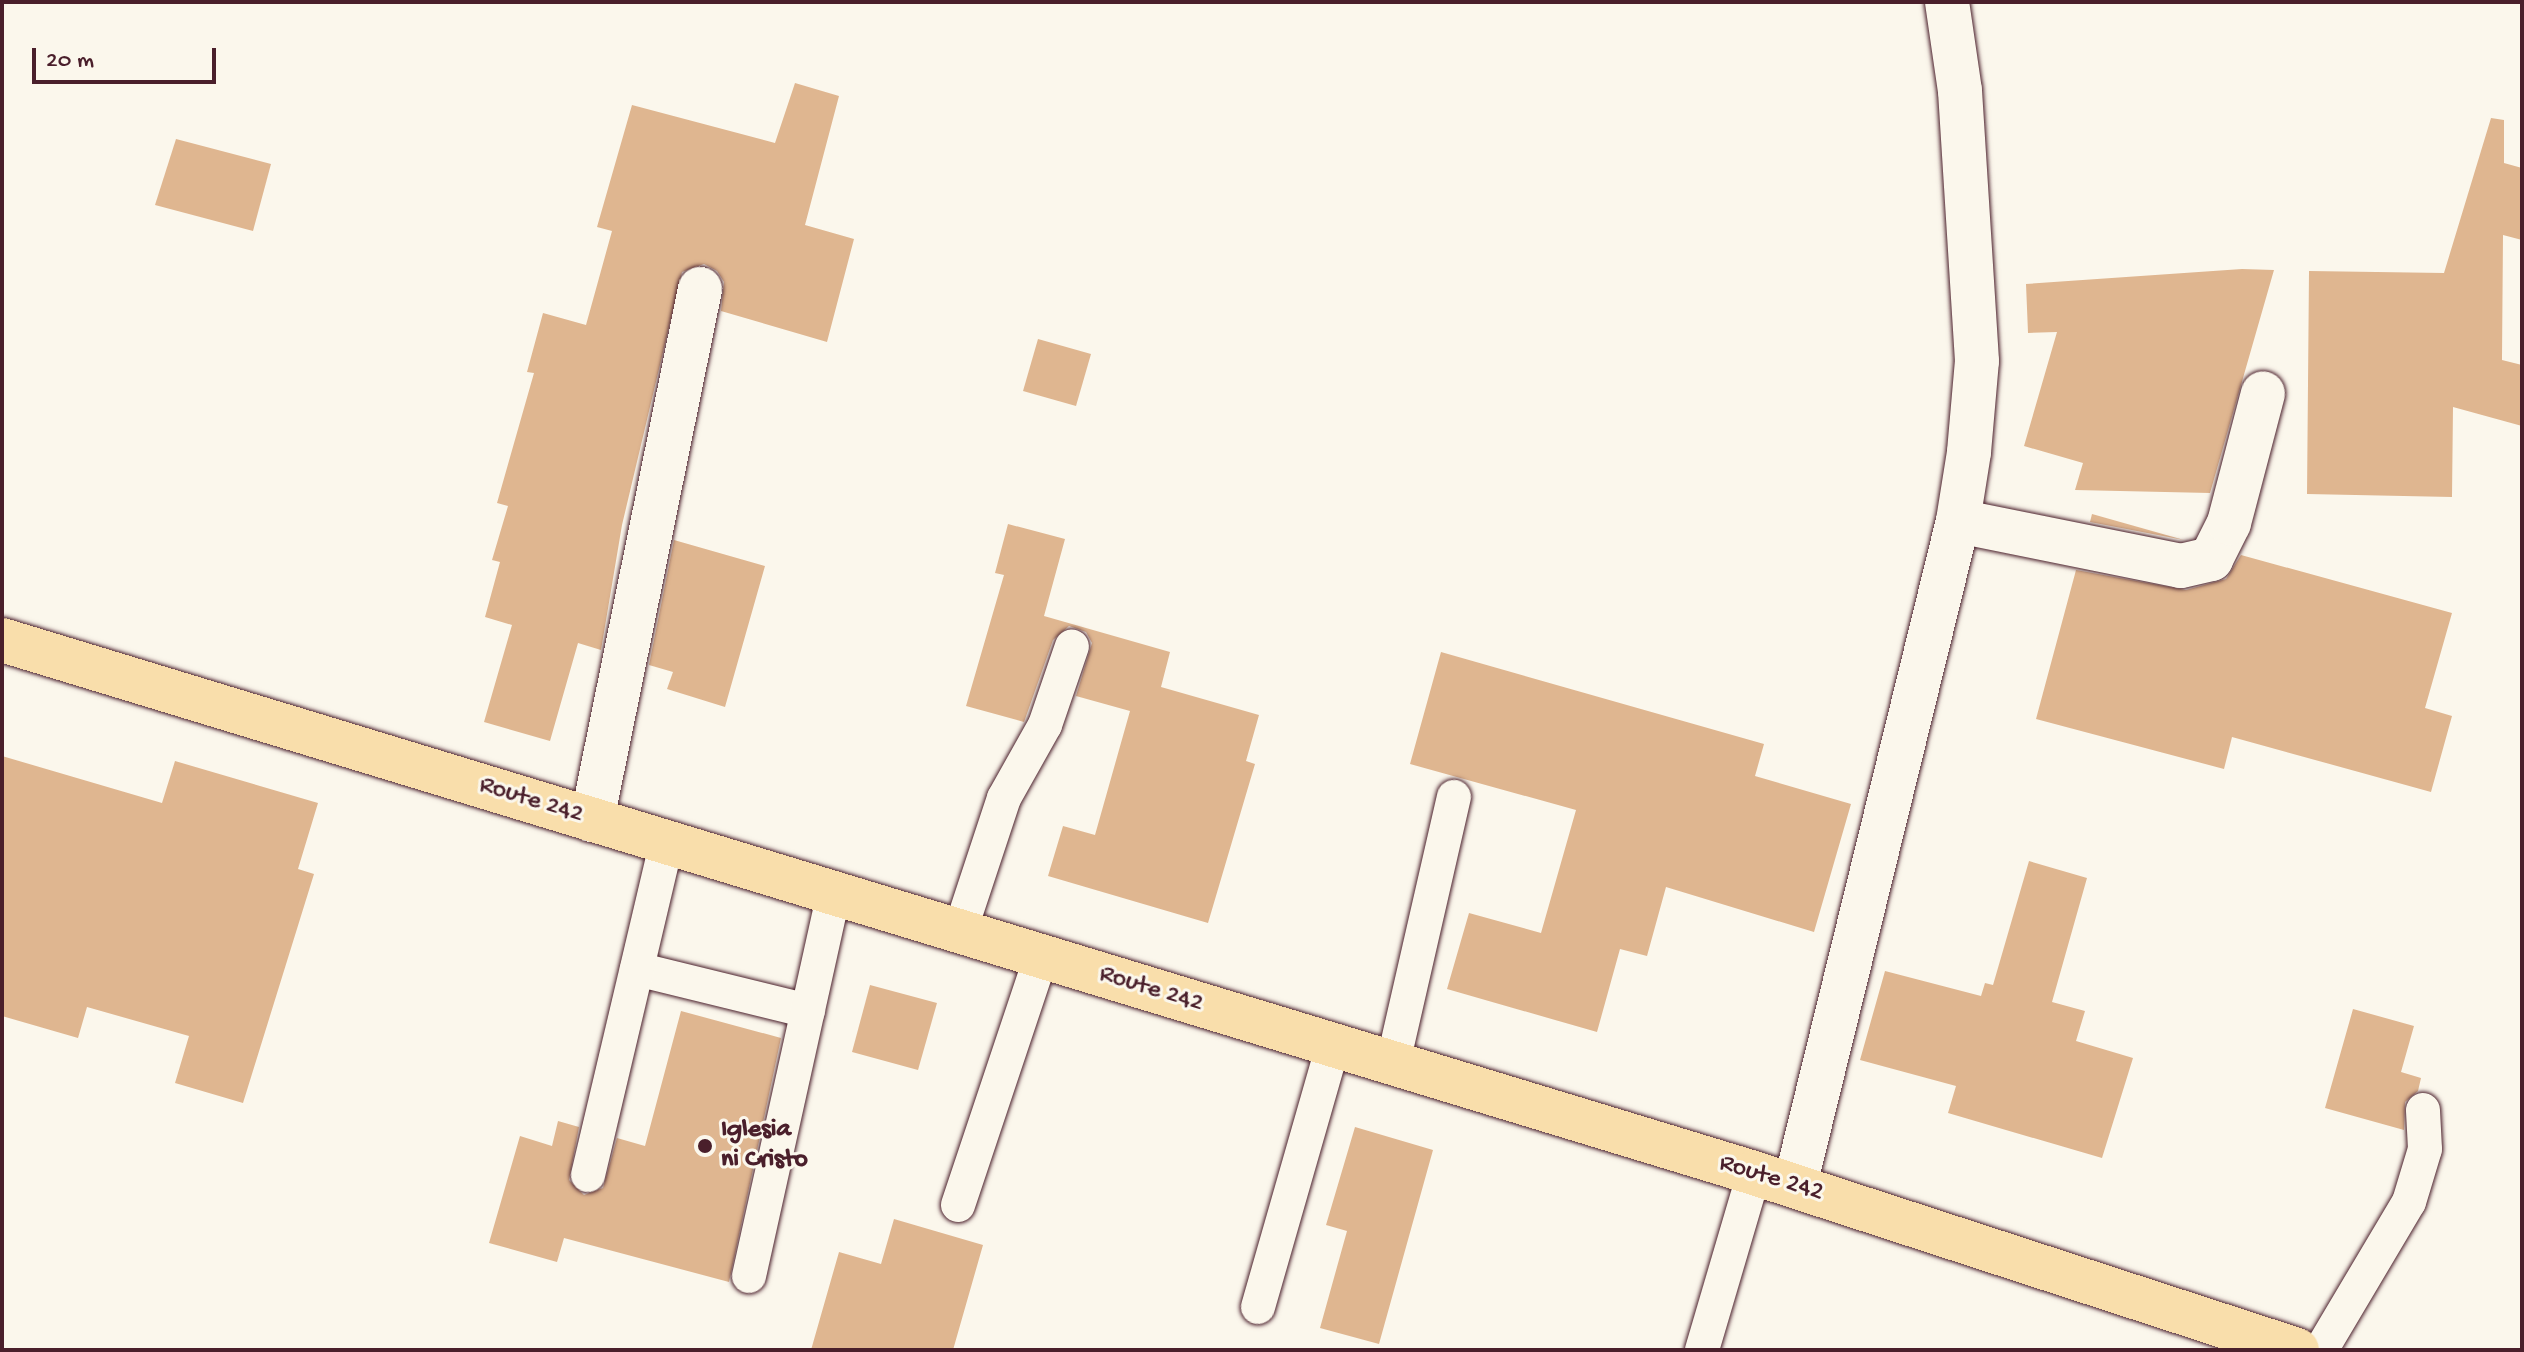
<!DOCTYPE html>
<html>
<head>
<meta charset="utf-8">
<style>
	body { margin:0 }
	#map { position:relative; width:2524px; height:1352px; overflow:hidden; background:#fbf7ec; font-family:"Gochi Hand",sans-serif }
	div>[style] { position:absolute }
	.building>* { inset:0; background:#dfb690 }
	.roads { filter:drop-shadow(0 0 2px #4a1f2b) drop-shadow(0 0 2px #4a1f2b) }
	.service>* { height:34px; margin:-17px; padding:0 17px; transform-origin:17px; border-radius:17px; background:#fbf7ec }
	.minor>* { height:44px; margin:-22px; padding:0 22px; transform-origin:22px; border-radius:22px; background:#fbf7ec }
	.primary>* { height:44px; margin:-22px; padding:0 22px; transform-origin:22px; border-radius:22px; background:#f9deab }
	.dots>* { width:22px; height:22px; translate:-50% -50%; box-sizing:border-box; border:4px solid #fbf7ec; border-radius:50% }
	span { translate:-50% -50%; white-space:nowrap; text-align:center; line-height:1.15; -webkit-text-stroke:6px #fbf7ec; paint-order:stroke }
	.street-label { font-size:26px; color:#4a1f2b }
	.poi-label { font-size:26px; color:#4a1f2b; font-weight:700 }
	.left { translate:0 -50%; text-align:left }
	.frame { position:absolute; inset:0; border:4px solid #4a1f2b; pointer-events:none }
	.scale { position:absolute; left:32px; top:48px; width:184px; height:36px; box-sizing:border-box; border:4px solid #4a1f2b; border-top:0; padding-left:10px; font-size:24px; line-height:28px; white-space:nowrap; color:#4a1f2b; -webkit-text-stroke:6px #fbf7ec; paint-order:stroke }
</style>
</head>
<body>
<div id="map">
	<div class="building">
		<div style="clip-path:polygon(795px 83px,839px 96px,805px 225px,854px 239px,827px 342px,721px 311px,724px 282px,717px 271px,704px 264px,682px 272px,622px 525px,601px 650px,578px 643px,550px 741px,484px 722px,512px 625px,485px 617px,500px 562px,492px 560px,508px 506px,497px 503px,534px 373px,527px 372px,543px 313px,586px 325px,612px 231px,597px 227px,632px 105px,775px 143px)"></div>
		<div style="clip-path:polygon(2491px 118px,2504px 120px,2504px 163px,2522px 168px,2522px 240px,2503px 235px,2502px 360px,2522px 365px,2522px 426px,2453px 407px,2452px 497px,2307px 494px,2309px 271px,2444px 273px)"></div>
		<div style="clip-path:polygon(176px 139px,271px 164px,253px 231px,155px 205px)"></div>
		<div style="clip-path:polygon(2242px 269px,2274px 270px,2210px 493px,2075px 490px,2083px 463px,2024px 446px,2057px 332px,2028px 333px,2026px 284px)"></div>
		<div style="clip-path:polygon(1038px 339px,1091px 354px,1076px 406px,1023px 391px)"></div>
		<div style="clip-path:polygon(2092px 514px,2184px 540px,2090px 522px)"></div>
		<div style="clip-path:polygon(1008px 524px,1065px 539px,1044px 616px,1170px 652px,1161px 687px,1259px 715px,1246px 761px,1255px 764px,1208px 923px,1048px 876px,1063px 826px,1095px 835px,1130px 711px,1076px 696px,1092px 643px,1086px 632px,1069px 626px,1053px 640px,1024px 722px,966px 706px,1004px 575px,995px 573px)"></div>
		<div style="clip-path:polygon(674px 540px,765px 566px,725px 707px,667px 689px,673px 672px,649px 665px)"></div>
		<div style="clip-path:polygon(2241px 555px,2452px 613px,2425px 708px,2452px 716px,2431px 792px,2232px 737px,2224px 769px,2036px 719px,2076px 570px,2186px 590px,2226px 579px)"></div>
		<div style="clip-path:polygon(1441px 652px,1764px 744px,1755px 776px,1851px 804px,1814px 932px,1666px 887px,1647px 956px,1620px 949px,1597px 1032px,1447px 989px,1469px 913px,1541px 933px,1576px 810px,1410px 764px)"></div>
		<div style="clip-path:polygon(2px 756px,162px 803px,175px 761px,318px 803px,298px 869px,314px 874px,243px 1103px,175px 1083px,189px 1036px,87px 1007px,78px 1038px,2px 1016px)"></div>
		<div style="clip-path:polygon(2029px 861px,2087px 878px,2052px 1002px,2085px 1011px,2076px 1041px,2133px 1058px,2102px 1158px,1948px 1113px,1956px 1086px,1860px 1060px,1885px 971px,1981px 996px,1985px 983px,1993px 985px)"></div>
		<div style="clip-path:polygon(870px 985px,937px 1003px,918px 1070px,852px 1052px)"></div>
		<div style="clip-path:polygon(2353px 1009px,2414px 1026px,2401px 1072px,2421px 1078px,2418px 1091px,2405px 1102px,2404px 1130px,2325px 1108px)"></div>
		<div style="clip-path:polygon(681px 1011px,781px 1038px,729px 1282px,564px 1238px,557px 1262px,489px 1243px,520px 1136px,552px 1146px,558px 1121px,579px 1127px,569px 1180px,584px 1195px,603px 1188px,617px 1138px,645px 1146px)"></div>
		<div style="clip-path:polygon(1355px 1127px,1433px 1150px,1379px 1344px,1320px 1328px,1347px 1231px,1326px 1225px)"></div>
		<div style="clip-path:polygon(894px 1219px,983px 1245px,953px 1350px,811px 1350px,839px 1252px,881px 1264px)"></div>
	</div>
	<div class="roads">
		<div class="service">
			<div style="left:960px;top:931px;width:140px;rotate:-71.7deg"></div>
			<div style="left:1004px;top:798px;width:84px;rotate:-60.7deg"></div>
			<div style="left:1045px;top:725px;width:83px;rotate:-71.1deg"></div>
			<div style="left:637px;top:969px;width:176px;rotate:13.8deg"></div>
			<div style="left:1393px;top:1063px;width:273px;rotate:-77.1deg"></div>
			<div style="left:588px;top:1175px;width:342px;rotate:-76.7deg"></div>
			<div style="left:958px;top:1205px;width:262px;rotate:-71.5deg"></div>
			<div style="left:749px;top:1276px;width:392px;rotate:-77.5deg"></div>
			<div style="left:1258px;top:1307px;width:272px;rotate:-74deg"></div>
			<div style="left:1702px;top:1350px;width:184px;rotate:-73.6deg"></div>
			<div style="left:2321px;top:1350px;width:172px;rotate:-59.3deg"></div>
			<div style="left:2409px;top:1202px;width:55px;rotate:-73.2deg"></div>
			<div style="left:2425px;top:1149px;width:39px;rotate:-93deg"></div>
		</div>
		<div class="minor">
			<div style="left:1958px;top:521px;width:227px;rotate:11.4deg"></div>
			<div style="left:2181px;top:566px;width:31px;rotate:-13deg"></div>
			<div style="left:2211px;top:559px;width:40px;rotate:-63.4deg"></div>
			<div style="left:2229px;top:523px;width:134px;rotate:-75.3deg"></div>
			<div style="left:592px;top:820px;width:542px;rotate:-78.5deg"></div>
			<div style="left:1795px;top:1185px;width:684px;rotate:-76.21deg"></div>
			<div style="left:1958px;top:521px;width:70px;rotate:-80.9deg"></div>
			<div style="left:1969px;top:452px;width:91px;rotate:-85deg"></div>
			<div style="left:1977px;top:361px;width:271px;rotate:-93.6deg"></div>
			<div style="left:1960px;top:91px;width:90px;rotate:-98.3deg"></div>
		</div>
		<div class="primary">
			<div style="left:2px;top:640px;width:1831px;rotate:16.92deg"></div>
			<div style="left:1754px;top:1173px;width:571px;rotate:18.05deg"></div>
		</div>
	</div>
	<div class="dots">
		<div style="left:705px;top:1146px;background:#4a1f2b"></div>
	</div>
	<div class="street-label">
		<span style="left:531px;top:801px;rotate:17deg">Route 242</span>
		<span style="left:1151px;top:990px;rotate:17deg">Route 242</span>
		<span style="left:1771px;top:1179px;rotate:17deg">Route 242</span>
	</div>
	<div class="poi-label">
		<span class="left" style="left:721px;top:1146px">Iglesia<br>ni Cristo</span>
	</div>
	<div class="frame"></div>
	<div class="scale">20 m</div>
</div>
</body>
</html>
